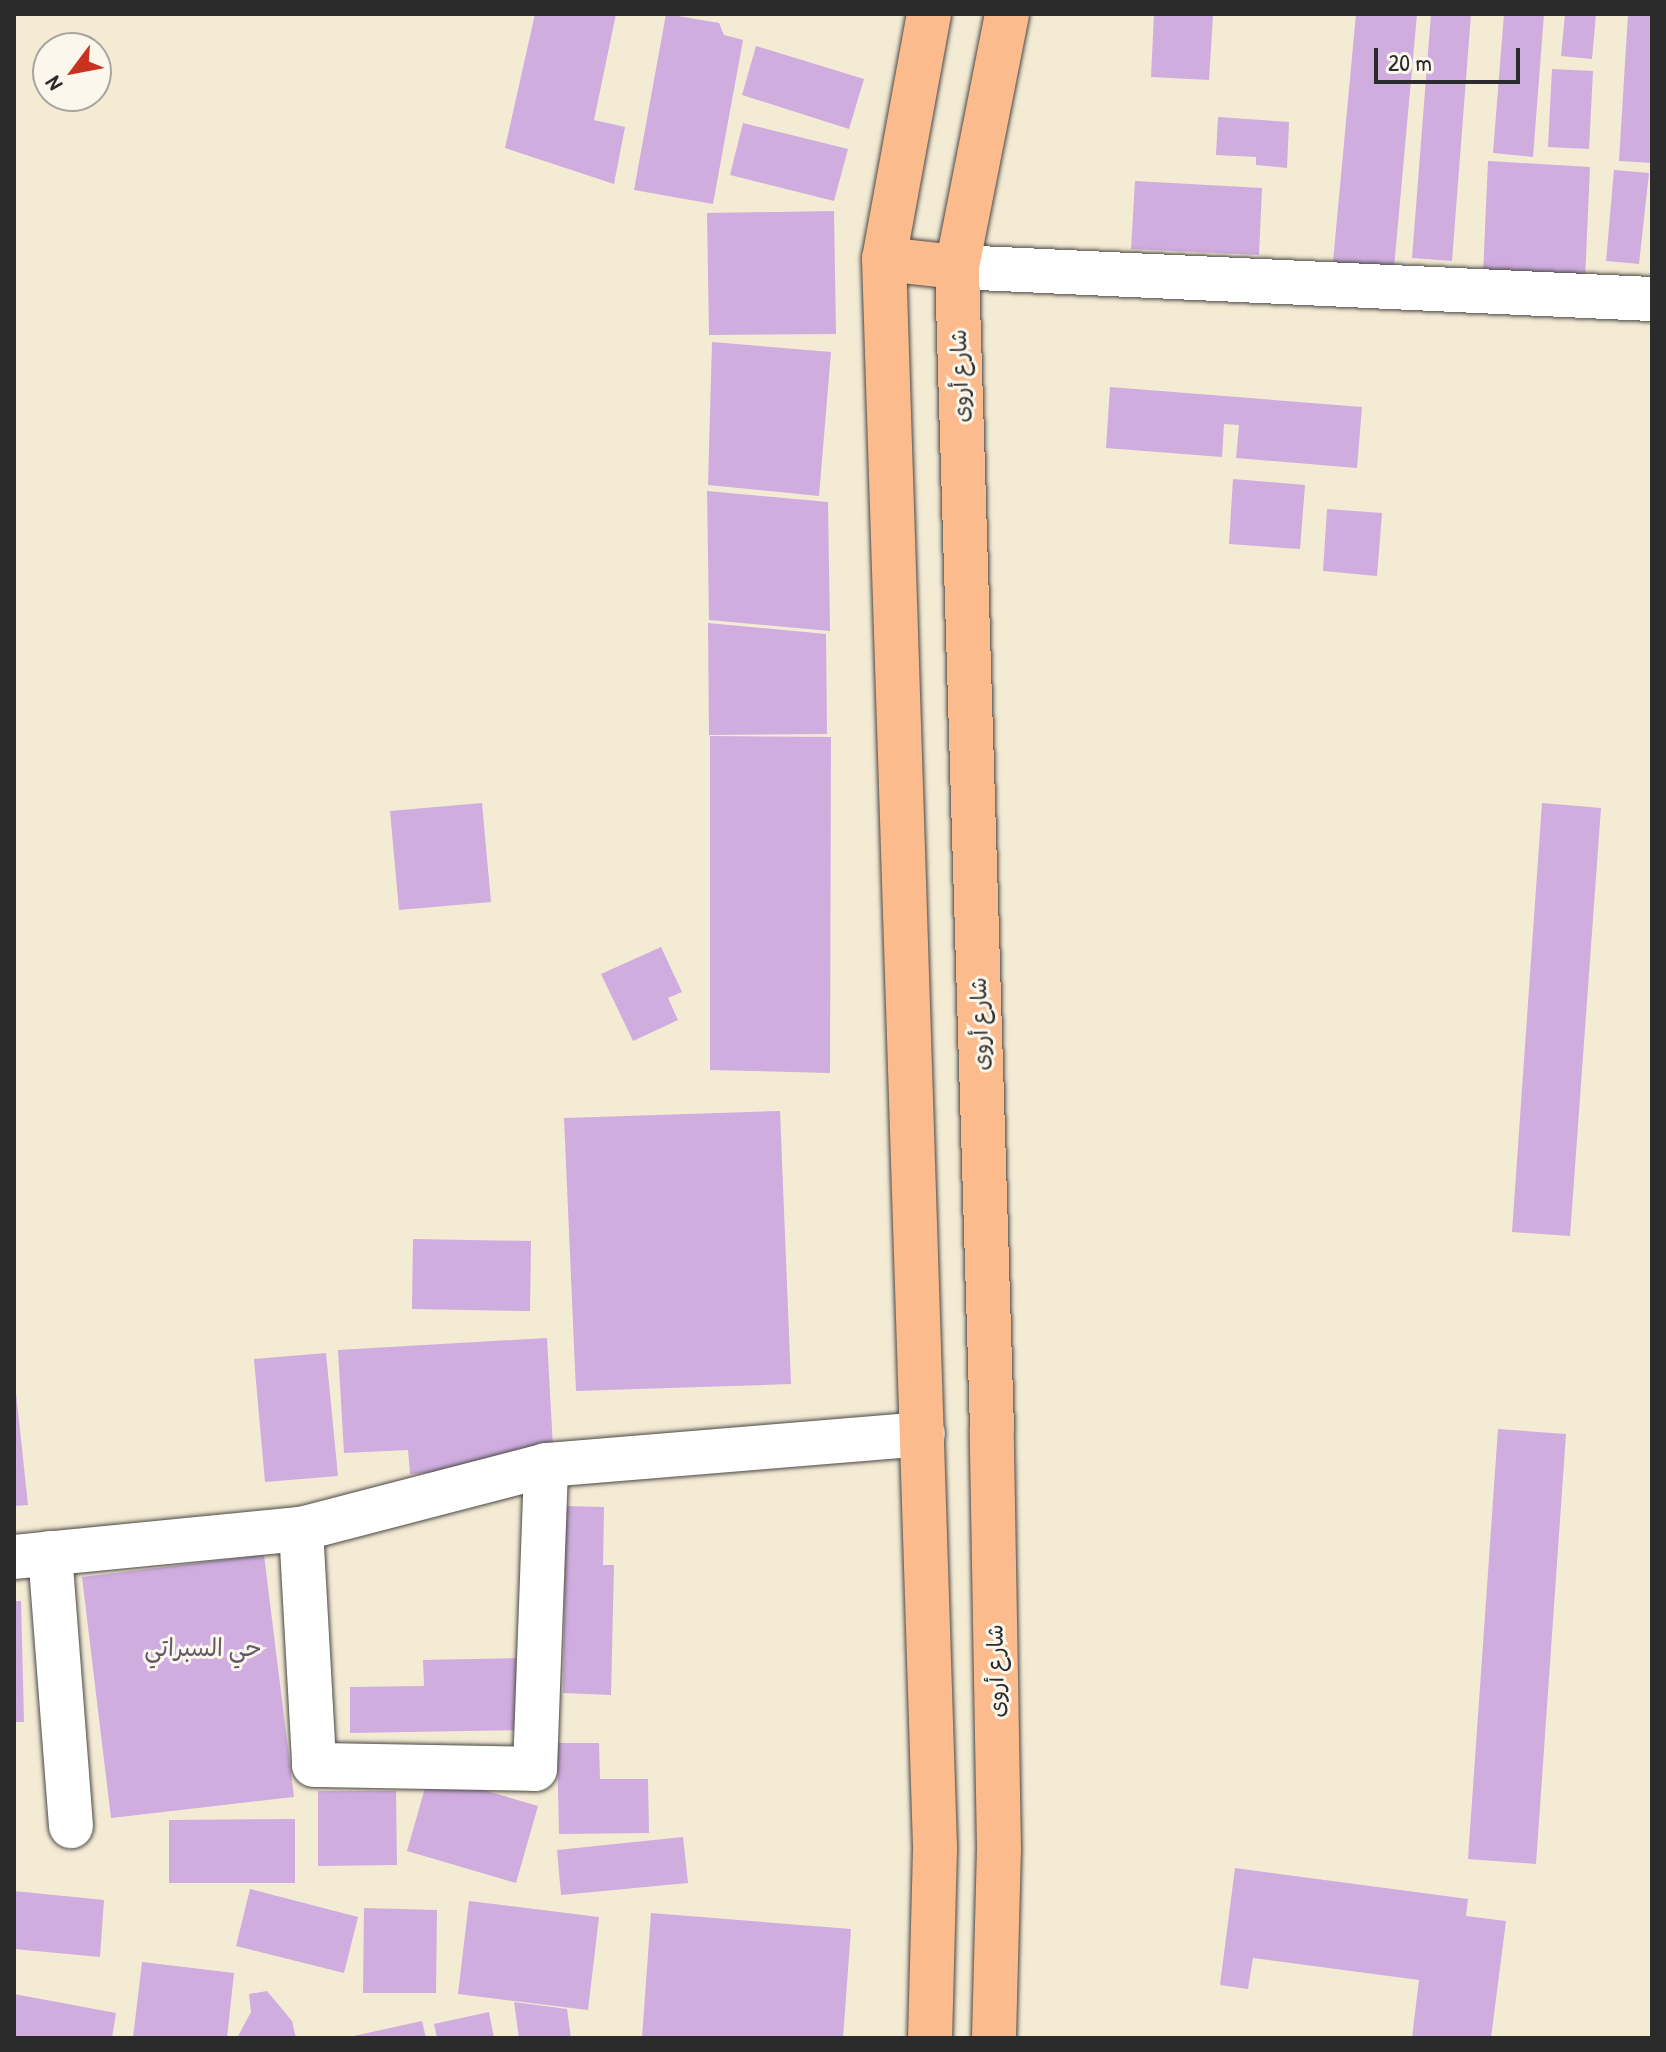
<!DOCTYPE html>
<html>
<head>
<meta charset="utf-8">
<style>
	body { margin:0 }
	#map { position:relative; width:1666px; height:2052px; overflow:hidden; background:#f4ebd5; font-family:"Patrick Hand","Playpen Sans Arabic",sans-serif }
	div>[style] { position:absolute }
	.building>* { inset:0; background:#cfaddf }
	.roads { filter:drop-shadow(0 0 2px #494844) drop-shadow(0 0 2px #494844) }
	.minor>* { height:44px; margin:-22px; padding:0 22px; transform-origin:22px; border-radius:22px; background:#fff }
	.major>* { height:44px; margin:-22px; padding:0 22px; transform-origin:22px; border-radius:22px; background:#fbbb8d }
	span { translate:-50% -50%; white-space:nowrap; text-align:center; line-height:1.15; -webkit-text-stroke:6px #fbf7ec; paint-order:stroke }
	.street-label { font-size:22px; color:#2b2b2b }
	.neighbourhood-label { font-size:24px; color:#64586a }
	.frame { position:absolute; inset:0; border:16px solid #2b2b2b; pointer-events:none }
	.north { position:absolute; left:32px; top:32px; width:80px; height:80px; box-sizing:border-box; background:#fbf7ec; border:2px solid #a8a59f; border-radius:50%; rotate:238deg; font-size:22px; font-weight:700; line-height:32px; text-align:center; color:#2b2b2b }
	.north::after { content:''; display:block; margin:auto; width:28px; height:36px; background:#c8321e; clip-path:polygon(50% 0,100% 100%,50% 72%,0 100%) }
	.scale { position:absolute; left:1374px; top:48px; width:146px; height:36px; box-sizing:border-box; border:4px solid #2b2b2b; border-top:0; padding-left:10px; font-size:24px; line-height:28px; white-space:nowrap; color:#2b2b2b; -webkit-text-stroke:6px #fbf7ec; paint-order:stroke }
</style>
</head>
<body>
<div id="map">
	<div class="building">
		<div style="clip-path:polygon(535px 14px,616px 14px,594px 120px,625px 127px,614px 184px,505px 148px)"></div>
		<div style="clip-path:polygon(666px 14px,719px 23px,724px 35px,743px 40px,713px 204px,634px 190px)"></div>
		<div style="clip-path:polygon(1154px 14px,1213px 16px,1209px 80px,1151px 77px)"></div>
		<div style="clip-path:polygon(1356px 14px,1417px 14px,1394px 268px,1333px 262px)"></div>
		<div style="clip-path:polygon(1431px 14px,1471px 14px,1452px 261px,1412px 258px)"></div>
		<div style="clip-path:polygon(1504px 14px,1544px 14px,1533px 157px,1493px 153px)"></div>
		<div style="clip-path:polygon(1565px 14px,1596px 14px,1592px 59px,1561px 56px)"></div>
		<div style="clip-path:polygon(1628px 14px,1652px 14px,1652px 163px,1619px 161px)"></div>
		<div style="clip-path:polygon(756px 46px,864px 79px,849px 129px,742px 95px)"></div>
		<div style="clip-path:polygon(1552px 69px,1593px 71px,1589px 149px,1548px 147px)"></div>
		<div style="clip-path:polygon(1218px 117px,1289px 122px,1287px 168px,1256px 165px,1256px 157px,1216px 155px)"></div>
		<div style="clip-path:polygon(743px 123px,848px 149px,834px 201px,730px 175px)"></div>
		<div style="clip-path:polygon(1488px 161px,1590px 167px,1585px 279px,1483px 274px)"></div>
		<div style="clip-path:polygon(1614px 170px,1649px 173px,1639px 264px,1606px 261px)"></div>
		<div style="clip-path:polygon(1135px 181px,1262px 188px,1259px 255px,1131px 249px)"></div>
		<div style="clip-path:polygon(834px 211px,836px 334px,709px 335px,707px 213px)"></div>
		<div style="clip-path:polygon(712px 342px,831px 352px,819px 496px,708px 485px)"></div>
		<div style="clip-path:polygon(1110px 387px,1362px 407px,1357px 468px,1236px 458px,1239px 425px,1224px 424px,1222px 457px,1106px 448px)"></div>
		<div style="clip-path:polygon(1233px 479px,1305px 485px,1300px 549px,1229px 544px)"></div>
		<div style="clip-path:polygon(707px 491px,828px 502px,830px 631px,709px 620px)"></div>
		<div style="clip-path:polygon(1327px 509px,1382px 513px,1377px 576px,1323px 571px)"></div>
		<div style="clip-path:polygon(708px 623px,826px 634px,827px 734px,709px 735px)"></div>
		<div style="clip-path:polygon(710px 736px,831px 737px,830px 1073px,710px 1070px)"></div>
		<div style="clip-path:polygon(482px 803px,491px 902px,399px 910px,390px 811px)"></div>
		<div style="clip-path:polygon(1542px 803px,1601px 808px,1570px 1236px,1512px 1232px)"></div>
		<div style="clip-path:polygon(661px 947px,682px 992px,668px 998px,678px 1020px,633px 1041px,601px 974px)"></div>
		<div style="clip-path:polygon(780px 1111px,791px 1384px,576px 1391px,564px 1118px)"></div>
		<div style="clip-path:polygon(413px 1239px,531px 1241px,530px 1311px,412px 1309px)"></div>
		<div style="clip-path:polygon(547px 1338px,554px 1466px,410px 1474px,408px 1450px,344px 1453px,338px 1350px)"></div>
		<div style="clip-path:polygon(326px 1353px,338px 1476px,265px 1482px,254px 1359px)"></div>
		<div style="clip-path:polygon(14px 1374px,28px 1505px,14px 1506px)"></div>
		<div style="clip-path:polygon(1498px 1429px,1566px 1434px,1536px 1864px,1468px 1859px)"></div>
		<div style="clip-path:polygon(566px 1506px,604px 1507px,603px 1565px,614px 1565px,611px 1695px,563px 1693px)"></div>
		<div style="clip-path:polygon(264px 1555px,294px 1797px,111px 1818px,82px 1577px)"></div>
		<div style="clip-path:polygon(14px 1601px,21px 1601px,24px 1722px,14px 1722px)"></div>
		<div style="clip-path:polygon(516px 1658px,517px 1730px,350px 1733px,350px 1687px,424px 1686px,423px 1660px)"></div>
		<div style="clip-path:polygon(557px 1743px,599px 1743px,600px 1779px,648px 1779px,649px 1833px,559px 1834px)"></div>
		<div style="clip-path:polygon(429px 1774px,538px 1806px,516px 1883px,407px 1851px)"></div>
		<div style="clip-path:polygon(318px 1791px,396px 1791px,397px 1865px,318px 1866px)"></div>
		<div style="clip-path:polygon(295px 1819px,295px 1883px,169px 1883px,169px 1820px)"></div>
		<div style="clip-path:polygon(683px 1837px,688px 1883px,561px 1895px,557px 1850px)"></div>
		<div style="clip-path:polygon(1235px 1868px,1468px 1899px,1466px 1916px,1506px 1921px,1491px 2038px,1412px 2038px,1419px 1980px,1253px 1958px,1248px 1989px,1220px 1985px)"></div>
		<div style="clip-path:polygon(250px 1889px,358px 1917px,344px 1973px,236px 1946px)"></div>
		<div style="clip-path:polygon(14px 1891px,104px 1900px,100px 1957px,14px 1949px)"></div>
		<div style="clip-path:polygon(469px 1901px,599px 1917px,588px 2010px,458px 1994px)"></div>
		<div style="clip-path:polygon(364px 1908px,437px 1910px,436px 1993px,363px 1993px)"></div>
		<div style="clip-path:polygon(651px 1913px,851px 1929px,843px 2038px,642px 2038px)"></div>
		<div style="clip-path:polygon(142px 1962px,234px 1973px,227px 2038px,133px 2038px)"></div>
		<div style="clip-path:polygon(267px 1991px,292px 2021px,296px 2038px,237px 2038px,251px 2012px,249px 1994px)"></div>
		<div style="clip-path:polygon(14px 1994px,116px 2013px,112px 2038px,14px 2038px)"></div>
		<div style="clip-path:polygon(514px 2002px,567px 2009px,571px 2038px,519px 2038px)"></div>
		<div style="clip-path:polygon(489px 2012px,494px 2038px,437px 2038px,434px 2024px)"></div>
		<div style="clip-path:polygon(422px 2021px,426px 2038px,349px 2038px,349px 2037px)"></div>
	</div>
	<div class="roads">
		<div class="minor">
			<div style="left:957px;top:267px;width:696px;rotate:2.64deg"></div>
			<div style="left:301px;top:1529px;width:236px;rotate:86.8deg"></div>
			<div style="left:314px;top:1765px;width:221px;rotate:1deg"></div>
			<div style="left:535px;top:1769px;width:304px;rotate:-87.9deg"></div>
			<div style="left:50px;top:1553px;width:274px;rotate:85.6deg"></div>
			<div style="left:14px;top:1557px;width:288px;rotate:-5.6deg"></div>
			<div style="left:301px;top:1529px;width:253px;rotate:-14.6deg"></div>
			<div style="left:546px;top:1465px;width:378px;rotate:-4.7deg"></div>
		</div>
		<div class="major">
			<div style="left:929px;top:14px;width:249px;rotate:100.4deg"></div>
			<div style="left:884px;top:259px;width:1591px;rotate:88.16deg"></div>
			<div style="left:935px;top:1849px;width:189px;rotate:91.5deg"></div>
			<div style="left:884px;top:259px;width:73px;rotate:6.3deg"></div>
			<div style="left:994px;top:2038px;width:188px;rotate:-88.5deg"></div>
			<div style="left:999px;top:1850px;width:421px;rotate:-91deg"></div>
			<div style="left:992px;top:1429px;width:1163px;rotate:-91.73deg"></div>
			<div style="left:957px;top:267px;width:258px;rotate:-78.8deg"></div>
		</div>
	</div>
	<div class="street-label">
		<span style="left:960px;top:376px;rotate:-92deg">شارع أروى</span>
		<span style="left:980px;top:1024px;rotate:-92deg">شارع أروى</span>
		<span style="left:996px;top:1671px;rotate:-91deg">شارع أروى</span>
	</div>
	<div class="neighbourhood-label">
		<span style="left:203px;top:1648px">حي السبراتي</span>
	</div>
	<div class="frame"></div>
	<div class="north">N</div>
	<div class="scale">20 m</div>
</div>
</body>
</html>
